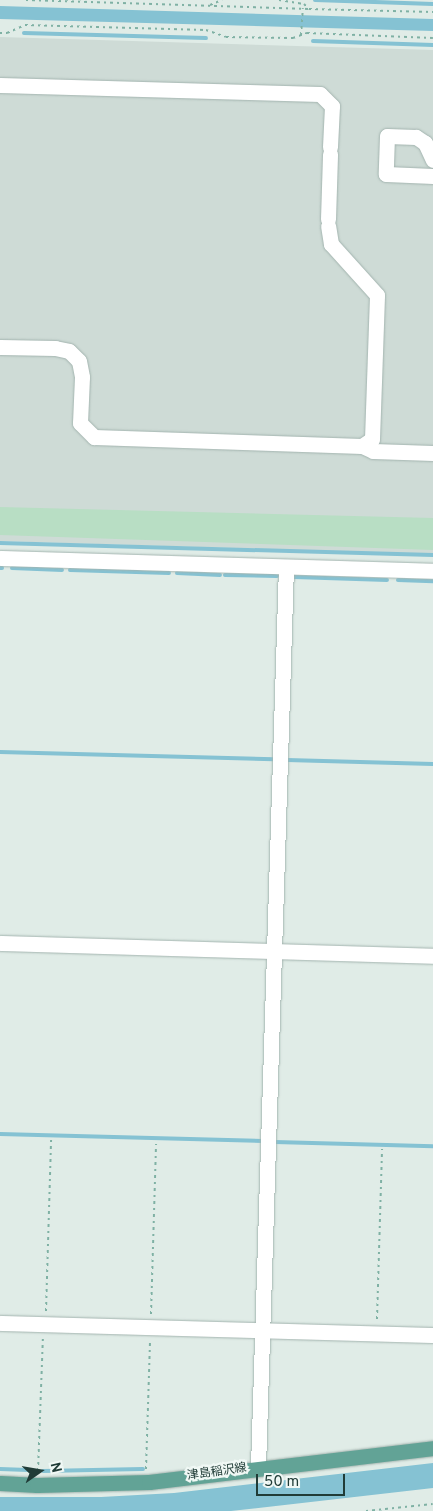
<!DOCTYPE html>
<html>
<head>
<meta charset="utf-8">
<style>
	body { margin:0 }
	#map { position:relative; width:433px; height:1511px; overflow:hidden; background:#e0ece7; font-family:Overpass,"Noto Sans JP",sans-serif }
	div>[style] { position:absolute }
	.built>* { inset:0; background:#cedbd6 }
	.green>* { inset:0; background:#b8dec4 }
	.water>* { inset:0; background:#85c2d3 }
	.stream>* { height:4px; margin:-2px; padding:0 2px; transform-origin:2px; border-radius:2px; background:#85c2d3 }
	.path>* { height:2px; margin-top:-1px; transform-origin:0; background:repeating-linear-gradient(90deg,#7fb1a4 0 2.5px,transparent 0 6.5px) }
	.roads { filter:drop-shadow(0 0 1px #a3b4af) drop-shadow(0 0 1px #a3b4af) }
	.minor>* { height:15px; margin:-7.5px; padding:0 7.5px; transform-origin:7.5px; border-radius:7.5px; background:#fff }
	.major>* { height:15px; margin:-7.5px; padding:0 7.5px; transform-origin:7.5px; border-radius:7.5px; background:#62a396 }
	span { translate:-50% -50%; white-space:nowrap; text-align:center; line-height:1.15; -webkit-text-stroke:4.5px #f0f8f5; paint-order:stroke }
	.street-label { font-size:12px; color:#203c37 }
	.north { position:absolute; left:15px; top:1446px; width:50px; height:50px; -webkit-text-stroke:4px #f0f8f5; paint-order:stroke; rotate:77deg; font-size:14px; font-weight:700; line-height:20px; text-align:center; color:#203c37 }
	.north::after { content:''; display:block; margin:auto; width:18px; height:22px; background:#203c37; clip-path:polygon(50% 0,100% 100%,50% 72%,0 100%) }
	.scale { position:absolute; left:256px; top:1474px; width:89px; height:22px; box-sizing:border-box; border:2px solid #203c37; border-top:0; padding-left:6px; font-size:15px; line-height:18px; white-space:nowrap; color:#203c37; -webkit-text-stroke:4px #f0f8f5; paint-order:stroke }
</style>
</head>
<body>
<div id="map">
	<div class="built">
		<div style="clip-path:polygon(0 37px,433px 50px,433px 554px,0 541px)"></div>
	</div>
	<div class="green">
		<div style="clip-path:polygon(0 507px,433px 518px,433px 550px,0 535px)"></div>
	</div>
	<div class="water">
		<div style="clip-path:polygon(0 6px,433px 19px,433px 31px,0 19px)"></div>
		<div style="clip-path:polygon(433px 1463px,433px 1488px,231px 1511px,0 1511px,0 1497px,101px 1497px,174px 1493px)"></div>
	</div>
	<div class="stream">
		<div style="left:315px;top:0;width:118px;rotate:1.9deg"></div>
		<div style="left:24px;top:33px;width:182px;rotate:1.6deg"></div>
		<div style="left:313px;top:41px;width:120px;rotate:1.9deg"></div>
		<div style="left:0;top:543px;width:433px;rotate:1.6deg"></div>
		<div style="left:0;top:568px;width:2px"></div>
		<div style="left:12px;top:568px;width:50px;rotate:2.3deg"></div>
		<div style="left:70px;top:570px;width:99px;rotate:1.7deg"></div>
		<div style="left:177px;top:573px;width:43px;rotate:2.7deg"></div>
		<div style="left:225px;top:575px;width:52px;rotate:1.1deg"></div>
		<div style="left:294px;top:577px;width:93px;rotate:1.8deg"></div>
		<div style="left:398px;top:580px;width:35px;rotate:2deg"></div>
		<div style="left:0;top:752px;width:274px;rotate:1.5deg"></div>
		<div style="left:287px;top:760px;width:146px;rotate:1.6deg"></div>
		<div style="left:0;top:1134px;width:263px;rotate:1.5deg"></div>
		<div style="left:275px;top:1142px;width:158px;rotate:1.5deg"></div>
		<div style="left:0;top:1469px;width:28px;rotate:2deg"></div>
		<div style="left:43px;top:1471px;width:100px;rotate:-1.1deg"></div>
	</div>
	<div class="path">
		<div style="left:26px;top:0;width:283px;rotate:1.8deg"></div>
		<div style="left:279px;top:0;width:25px;rotate:9deg"></div>
		<div style="left:304px;top:4px;width:7px;rotate:45deg"></div>
		<div style="left:309px;top:9px;width:124px;rotate:1.4deg"></div>
		<div style="left:210px;top:5px;width:13px;rotate:-23deg"></div>
		<div style="left:0;top:33px;width:7px"></div>
		<div style="left:7px;top:33px;width:20px;rotate:-24deg"></div>
		<div style="left:25px;top:25px;width:181px;rotate:1.6deg"></div>
		<div style="left:206px;top:30px;width:21px;rotate:19deg"></div>
		<div style="left:226px;top:37px;width:67px;rotate:0.9deg"></div>
		<div style="left:293px;top:38px;width:15px;rotate:-20deg"></div>
		<div style="left:307px;top:33px;width:126px;rotate:2.3deg"></div>
		<div style="left:301px;top:35px;width:27px;rotate:-86deg"></div>
		<div style="left:46px;top:1311px;width:171px;rotate:-88.3deg"></div>
		<div style="left:151px;top:1314px;width:170px;rotate:-88.3deg"></div>
		<div style="left:377px;top:1319px;width:170px;rotate:-88.3deg"></div>
		<div style="left:146px;top:1469px;width:128px;rotate:-88.2deg"></div>
		<div style="left:38px;top:1471px;width:135px;rotate:-87.9deg"></div>
		<div style="left:366px;top:1511px;width:67px;rotate:-6deg"></div>
	</div>
	<div class="roads">
		<div class="minor">
			<div style="left:0;top:85px;width:320px;rotate:1.6deg"></div>
			<div style="left:320px;top:94px;width:17px;rotate:45deg"></div>
			<div style="left:332px;top:106px;width:41px;rotate:92.8deg"></div>
			<div style="left:433px;top:160px;width:19px;rotate:-115deg"></div>
			<div style="left:425px;top:143px;width:11px;rotate:-146deg"></div>
			<div style="left:416px;top:137px;width:29px;rotate:-178deg"></div>
			<div style="left:387px;top:136px;width:38px;rotate:92deg"></div>
			<div style="left:386px;top:174px;width:47px;rotate:2.4deg"></div>
			<div style="left:328px;top:219px;width:65px;rotate:-88.2deg"></div>
			<div style="left:0;top:347px;width:55px;rotate:1deg"></div>
			<div style="left:55px;top:348px;width:14px;rotate:12deg"></div>
			<div style="left:69px;top:351px;width:14px;rotate:45deg"></div>
			<div style="left:79px;top:361px;width:16px;rotate:79deg"></div>
			<div style="left:82px;top:377px;width:46px;rotate:92.5deg"></div>
			<div style="left:80px;top:423px;width:20px;rotate:45deg"></div>
			<div style="left:94px;top:437px;width:268px;rotate:1.9deg"></div>
			<div style="left:362px;top:446px;width:12px;rotate:-35deg"></div>
			<div style="left:372px;top:439px;width:144px;rotate:-88deg"></div>
			<div style="left:377px;top:295px;width:69px;rotate:-132deg"></div>
			<div style="left:331px;top:244px;width:18px;rotate:-99deg"></div>
			<div style="left:362px;top:446px;width:12px;rotate:24deg"></div>
			<div style="left:373px;top:451px;width:60px;rotate:1.9deg"></div>
			<div style="left:0;top:558px;width:433px;rotate:1.7deg"></div>
			<div style="left:0;top:943px;width:433px;rotate:1.7deg"></div>
			<div style="left:0;top:1323px;width:433px;rotate:1.6deg"></div>
			<div style="left:258px;top:1467px;width:900px;rotate:-88.22deg"></div>
		</div>
		<div class="major">
			<div style="left:0;top:1483px;width:37px;rotate:3deg"></div>
			<div style="left:37px;top:1485px;width:112px;rotate:-1.5deg"></div>
			<div style="left:149px;top:1482px;width:286px;rotate:-6.8deg"></div>
		</div>
	</div>
	<div class="street-label">
		<span style="left:217px;top:1473px;rotate:-8deg">津島稲沢線</span>
	</div>
	<div class="north">N</div>
	<div class="scale">50 m</div>
</div>
</body>
</html>
